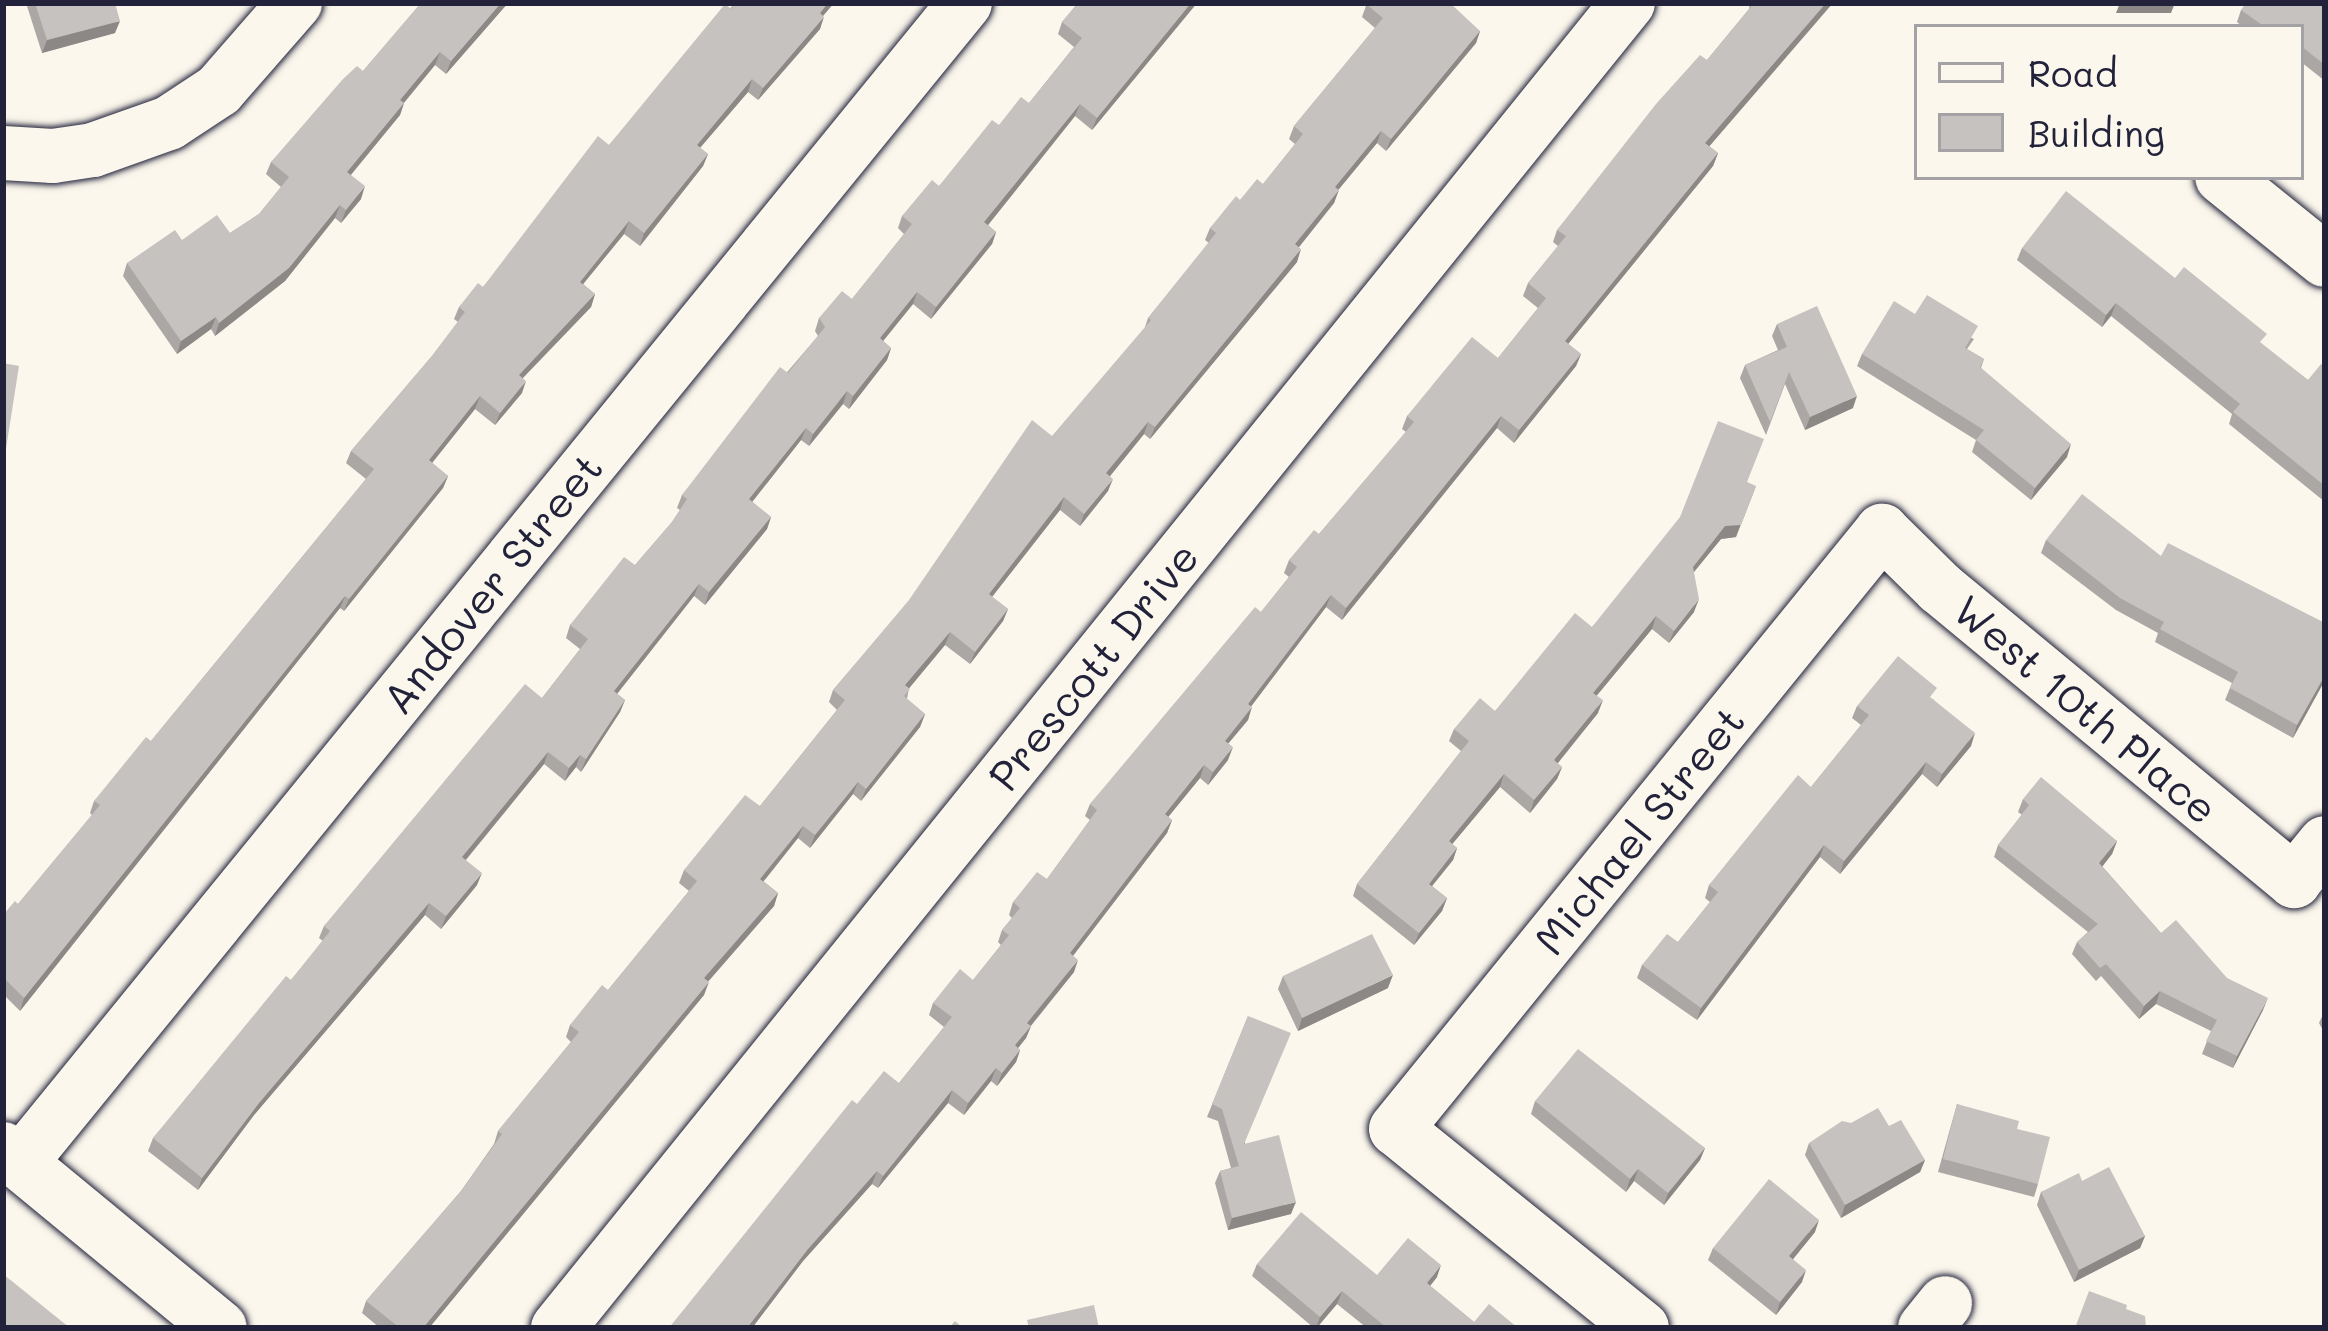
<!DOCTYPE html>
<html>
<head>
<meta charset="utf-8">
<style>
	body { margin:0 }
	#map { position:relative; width:2328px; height:1331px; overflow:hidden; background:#fbf7ec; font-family:Mali,sans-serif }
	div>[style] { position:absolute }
	.roads { filter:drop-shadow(0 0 3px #22223b) drop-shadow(0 0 3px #22223b) }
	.minor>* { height:54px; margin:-27px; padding:0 27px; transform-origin:27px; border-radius:27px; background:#fbf7ec }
	.wall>* { inset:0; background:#aaa7a5 }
	.shaded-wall>* { inset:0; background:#8b8886 }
	.building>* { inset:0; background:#c6c2c0 }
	span { translate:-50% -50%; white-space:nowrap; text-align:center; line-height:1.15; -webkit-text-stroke:10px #fbf7ec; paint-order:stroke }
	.street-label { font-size:42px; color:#22223b }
	.frame { position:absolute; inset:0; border:6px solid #22223b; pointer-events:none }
	.legend { position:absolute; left:1914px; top:24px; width:390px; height:156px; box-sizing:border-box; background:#fbf7ec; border:3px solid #a4a2a5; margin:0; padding:15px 21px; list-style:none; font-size:36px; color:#22223b }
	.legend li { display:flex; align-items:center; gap:24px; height:60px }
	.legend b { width:60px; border:3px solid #a4a2a5 }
</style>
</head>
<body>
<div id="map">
	<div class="roads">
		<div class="minor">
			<div style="left:3px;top:153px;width:50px;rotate:3.4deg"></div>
			<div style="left:53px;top:156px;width:40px;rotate:-8.5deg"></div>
			<div style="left:93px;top:150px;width:81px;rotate:-19.6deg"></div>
			<div style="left:169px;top:123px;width:60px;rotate:-33.4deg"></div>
			<div style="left:219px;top:90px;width:116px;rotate:-48.9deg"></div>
			<div style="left:2222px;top:177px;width:132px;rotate:38.9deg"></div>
			<div style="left:3px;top:1149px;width:281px;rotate:39.5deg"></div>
			<div style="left:20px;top:1163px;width:1496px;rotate:-50.83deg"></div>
			<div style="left:558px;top:1328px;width:1703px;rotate:-51.08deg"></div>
			<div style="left:1642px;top:1328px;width:316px;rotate:-141deg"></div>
			<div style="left:1396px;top:1129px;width:771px;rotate:-50.9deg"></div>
			<div style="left:1882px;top:531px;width:81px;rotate:44.5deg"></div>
			<div style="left:1940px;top:588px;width:460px;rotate:39.6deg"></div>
			<div style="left:2294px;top:881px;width:49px;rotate:-50.8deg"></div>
			<div style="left:1925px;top:1328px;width:32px;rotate:-51deg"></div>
		</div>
	</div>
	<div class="wall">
		<div style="clip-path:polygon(26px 3px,115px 3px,115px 33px,42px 53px)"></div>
		<div style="clip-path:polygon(421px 3px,508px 3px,446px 74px,435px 65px,404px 103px,400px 115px,351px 175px,361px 199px,341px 223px,335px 218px,285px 281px,215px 336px,211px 329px,177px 354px,123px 276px,127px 263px,182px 240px,230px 233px,259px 214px,281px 187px,266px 174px,271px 162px,363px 71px)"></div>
		<div style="clip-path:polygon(735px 3px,834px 3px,823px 16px,820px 29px,758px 100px,748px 92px,700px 148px,708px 154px,703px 166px,640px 246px,624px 234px,583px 284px,595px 294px,591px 307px,523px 378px,522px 393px,495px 425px,475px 409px,432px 463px,448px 476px,443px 488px,344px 611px,340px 608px,20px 1011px,3px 994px,3px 915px,18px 904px,92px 815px,90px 813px,94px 801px,151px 741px,366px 479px,346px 463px,351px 451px,432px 356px,458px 322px,454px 319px,459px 307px,483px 287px)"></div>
		<div style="clip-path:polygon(1078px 3px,1197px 3px,1092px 130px,1075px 116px,988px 225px,996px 232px,992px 244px,931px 319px,913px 304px,883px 341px,891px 348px,887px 360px,849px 409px,843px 404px,809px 446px,801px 440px,752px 502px,771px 517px,767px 529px,705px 605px,694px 596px,617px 694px,625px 700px,620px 712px,581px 772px,576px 767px,565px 781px,544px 764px,466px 860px,477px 885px,441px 929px,425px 915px,254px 1115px,198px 1190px,148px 1151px,153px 1138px,291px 980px,323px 941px,319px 938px,324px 926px,542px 698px,580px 649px,566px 638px,570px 625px,635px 565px,672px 522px,680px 510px,677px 508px,682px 495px,818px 336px,815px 331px,819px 318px,852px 299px,904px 234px,898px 228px,902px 216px,939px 186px,999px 125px,1029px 103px,1074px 47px,1058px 34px,1062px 22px)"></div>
		<div style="clip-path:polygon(1367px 3px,1480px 31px,1476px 43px,1386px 151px,1377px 143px,1338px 190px,1334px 203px,1299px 247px,1297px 262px,1150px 439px,1144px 434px,1110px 476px,1108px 491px,1080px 526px,1060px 510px,992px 597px,1008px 609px,1003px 621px,970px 664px,945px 645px,909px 688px,907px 699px,925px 714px,920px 727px,861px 801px,853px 794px,810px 848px,798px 838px,763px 881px,778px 893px,774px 906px,708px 981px,704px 995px,429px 1328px,380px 1328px,362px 1313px,366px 1301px,461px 1191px,494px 1144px,498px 1131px,571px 1042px,566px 1037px,570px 1025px,608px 990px,689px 891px,679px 883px,684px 870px,760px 806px,837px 710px,829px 702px,833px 690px,1144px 330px,1148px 318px,1209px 243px,1205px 240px,1210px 228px,1240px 200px,1263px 184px,1295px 144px,1289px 139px,1294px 126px,1375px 28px,1362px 17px)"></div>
		<div style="clip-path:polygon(1750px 3px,1832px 3px,1709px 146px,1718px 153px,1713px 166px,1568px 344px,1581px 354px,1576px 366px,1514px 443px,1497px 428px,1342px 620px,1326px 607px,1251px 706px,1248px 720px,1228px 744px,1228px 760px,1208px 785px,1200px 778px,1168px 817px,1172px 820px,1167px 833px,1073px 956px,1074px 972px,1031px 1026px,1026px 1038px,1018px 1048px,1020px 1050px,1016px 1062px,997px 1086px,991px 1081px,964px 1115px,948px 1103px,878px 1188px,872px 1184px,803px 1261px,752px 1328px,669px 1328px,857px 1104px,899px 1083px,944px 1027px,929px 1015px,933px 1003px,973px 980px,1001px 945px,998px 942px,1002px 930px,1012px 918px,1009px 915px,1013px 902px,1047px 879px,1090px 820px,1085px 816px,1090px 804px,1261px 612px,1289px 577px,1284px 573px,1289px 560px,1319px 534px,1406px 432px,1402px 429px,1407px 416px,1498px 358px,1538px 308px,1523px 296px,1528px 283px,1558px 246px,1553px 242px,1557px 230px,1707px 60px,1749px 9px)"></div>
		<div style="clip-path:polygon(2325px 3px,2325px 81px,2301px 62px,2301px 27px,2243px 27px,2237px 22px,2241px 10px)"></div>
		<div style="clip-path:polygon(2022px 248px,2175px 278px,2308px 380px,2325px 367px,2325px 502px,2229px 424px,2232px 414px,2111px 316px,2102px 327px,2017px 260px)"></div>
		<div style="clip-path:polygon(1915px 314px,1974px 339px,1967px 349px,1984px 359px,1981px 368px,2067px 457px,2031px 500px,1972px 452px,1976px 440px,1857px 366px,1862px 354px)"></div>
		<div style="clip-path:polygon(1777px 324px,1853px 408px,1805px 430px,1785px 384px,1766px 435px,1740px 378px,1745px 365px,1778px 350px,1772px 336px)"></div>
		<div style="clip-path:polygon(1748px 482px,1736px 537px,1721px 539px,1694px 572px,1694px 612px,1669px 643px,1652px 629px,1597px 695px,1598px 713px,1557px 763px,1562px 767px,1557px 779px,1530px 813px,1500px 787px,1452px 844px,1457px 848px,1453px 860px,1432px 886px,1447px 898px,1442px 911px,1414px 945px,1353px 896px,1357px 884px,1461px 751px,1449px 741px,1454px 729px,1495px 711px,1592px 627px)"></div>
		<div style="clip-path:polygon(2046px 540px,2161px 556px,2325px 680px,2293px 738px,2225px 700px,2232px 683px,2155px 642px,2158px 633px,2116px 610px,2041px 553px)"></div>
		<div style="clip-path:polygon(1933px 699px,1971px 746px,1937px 787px,1922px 774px,1840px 874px,1820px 857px,1697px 1020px,1637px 978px,1642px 965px,1678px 942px,1710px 902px,1705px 898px,1709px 885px,1811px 787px,1861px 725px,1852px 718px,1857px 706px)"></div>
		<div style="clip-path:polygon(2023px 799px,2117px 841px,2112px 854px,2102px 866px,2161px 933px,2227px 978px,2263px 1010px,2233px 1068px,2202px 1054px,2211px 1031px,2156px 1004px,2139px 1019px,2101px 976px,2096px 981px,2072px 954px,2077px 942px,2088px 932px,1994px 857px,1998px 845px,2022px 815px,2018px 812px)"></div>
		<div style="clip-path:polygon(1283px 976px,1388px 988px,1298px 1031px,1278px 989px)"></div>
		<div style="clip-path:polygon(2325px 1010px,2325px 1034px,2319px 1023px)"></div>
		<div style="clip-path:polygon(1248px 1016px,1245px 1144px,1291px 1214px,1228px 1230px,1215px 1183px,1220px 1171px,1231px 1168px,1218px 1121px,1207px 1117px)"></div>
		<div style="clip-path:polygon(1535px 1101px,1705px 1148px,1700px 1160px,1664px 1205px,1634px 1181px,1626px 1192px,1531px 1114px)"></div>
		<div style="clip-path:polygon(1957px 1104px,2017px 1129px,2038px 1184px,2034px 1197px,1938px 1172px)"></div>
		<div style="clip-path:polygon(1809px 1143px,1925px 1160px,1920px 1172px,1841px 1218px,1805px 1155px)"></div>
		<div style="clip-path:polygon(2082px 1181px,2145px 1236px,2140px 1248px,2074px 1282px,2037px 1205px,2041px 1192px)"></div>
		<div style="clip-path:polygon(1815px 1232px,1793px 1259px,1802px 1282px,1776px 1315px,1708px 1260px,1713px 1248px)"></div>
		<div style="clip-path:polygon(1257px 1264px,1377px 1275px,1437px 1277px,1430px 1286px,1474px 1322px,1518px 1328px,1367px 1328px,1337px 1304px,1317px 1328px,1314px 1328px,1252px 1276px)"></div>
	</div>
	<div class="shaded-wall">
		<div style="clip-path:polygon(501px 3px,508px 3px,446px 74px,451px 61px)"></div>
		<div style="clip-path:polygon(828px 3px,834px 3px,815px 25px,820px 13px)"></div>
		<div style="clip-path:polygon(1191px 3px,1197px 3px,1092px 130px,1097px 118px)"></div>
		<div style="clip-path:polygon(1826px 3px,1833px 3px,1701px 156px,1705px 143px)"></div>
		<div style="clip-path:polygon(2120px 3px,2175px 3px,2171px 13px,2116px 13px)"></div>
		<div style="clip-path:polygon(824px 17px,820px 29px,758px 100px,763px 88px)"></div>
		<div style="clip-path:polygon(120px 21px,115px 33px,42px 53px,47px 40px)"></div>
		<div style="clip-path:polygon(1480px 31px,1476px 43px,1386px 151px,1391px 139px)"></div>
		<div style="clip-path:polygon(440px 52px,435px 65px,396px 112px,400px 100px)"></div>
		<div style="clip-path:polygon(752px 79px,748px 92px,692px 157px,697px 145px)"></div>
		<div style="clip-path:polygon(404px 103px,400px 115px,343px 184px,347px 172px)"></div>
		<div style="clip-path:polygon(1080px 104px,1075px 116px,980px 235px,984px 222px)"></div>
		<div style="clip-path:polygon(1381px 131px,1377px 143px,1330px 200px,1335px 187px)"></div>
		<div style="clip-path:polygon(1718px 153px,1713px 166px,1560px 354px,1565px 341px)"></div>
		<div style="clip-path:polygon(708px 154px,703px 166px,640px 246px,644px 233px)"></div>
		<div style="clip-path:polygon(365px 186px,361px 199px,341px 223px,346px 210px)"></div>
		<div style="clip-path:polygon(1339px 190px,1334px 203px,1291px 257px,1295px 244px)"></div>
		<div style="clip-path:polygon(340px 205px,335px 218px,285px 281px,215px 336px,219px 323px)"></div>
		<div style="clip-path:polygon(629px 221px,624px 234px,575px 294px,580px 282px)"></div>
		<div style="clip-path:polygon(996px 232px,992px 244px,931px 319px,936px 307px)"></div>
		<div style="clip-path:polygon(1301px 249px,1297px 262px,1150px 439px,1155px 427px)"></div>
		<div style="clip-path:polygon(917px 292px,913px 304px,875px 351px,880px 338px)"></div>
		<div style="clip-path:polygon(595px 294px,591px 307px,514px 387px,519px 375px)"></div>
		<div style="clip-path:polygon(2116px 303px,2111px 316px,2102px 327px,2106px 315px)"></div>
		<div style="clip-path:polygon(216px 317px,211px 329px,177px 354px,181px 341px)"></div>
		<div style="clip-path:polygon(891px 348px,887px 360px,849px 409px,853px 396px)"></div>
		<div style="clip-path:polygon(1581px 354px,1576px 366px,1514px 443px,1519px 430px)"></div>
		<div style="clip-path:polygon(526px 381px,522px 393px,495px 425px,500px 413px)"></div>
		<div style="clip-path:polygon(847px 391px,843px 404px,809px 446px,813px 434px)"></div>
		<div style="clip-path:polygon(480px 396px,475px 409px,424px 473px,429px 460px)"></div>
		<div style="clip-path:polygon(1857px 396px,1853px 408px,1805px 430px,1810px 417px)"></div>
		<div style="clip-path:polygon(1501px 416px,1497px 428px,1342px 620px,1346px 608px)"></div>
		<div style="clip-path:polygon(1148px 422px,1144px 434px,1102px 486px,1106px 473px)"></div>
		<div style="clip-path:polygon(806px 428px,801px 440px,745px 511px,749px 499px)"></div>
		<div style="clip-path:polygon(2071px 444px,2067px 457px,2031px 500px,2035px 488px)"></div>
		<div style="clip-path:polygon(448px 476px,443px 488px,344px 611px,349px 599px)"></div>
		<div style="clip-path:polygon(1113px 479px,1108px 491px,1080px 526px,1084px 514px)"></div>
		<div style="clip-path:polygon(1756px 486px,1736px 537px,1721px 539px,1688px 579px,1693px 567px)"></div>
		<div style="clip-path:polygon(1064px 497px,1060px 510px,984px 607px,989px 594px)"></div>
		<div style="clip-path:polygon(771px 517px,767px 529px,705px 605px,709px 592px)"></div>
		<div style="clip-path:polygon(699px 584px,694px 596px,609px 704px,614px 691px)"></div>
		<div style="clip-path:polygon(1331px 595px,1326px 607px,1244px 716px,1248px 704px)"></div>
		<div style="clip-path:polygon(345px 596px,340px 608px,20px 1011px,24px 998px)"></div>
		<div style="clip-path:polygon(1699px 599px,1694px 612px,1669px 643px,1674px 631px)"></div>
		<div style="clip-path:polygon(1008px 609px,1003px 621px,970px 664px,975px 652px)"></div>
		<div style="clip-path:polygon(1656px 616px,1652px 629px,1589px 705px,1593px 693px)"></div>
		<div style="clip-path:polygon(950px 632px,945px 645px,901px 698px,905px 685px)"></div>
		<div style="clip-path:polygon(2325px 675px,2325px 680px,2293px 738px,2297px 725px)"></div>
		<div style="clip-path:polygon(625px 700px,620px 712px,581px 772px,586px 759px)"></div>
		<div style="clip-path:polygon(1603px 700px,1598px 713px,1550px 773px,1554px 760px)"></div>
		<div style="clip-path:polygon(1252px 707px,1248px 720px,1220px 753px,1225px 741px)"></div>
		<div style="clip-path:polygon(925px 714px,920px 727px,861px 801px,866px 789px)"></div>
		<div style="clip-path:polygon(1975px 733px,1971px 746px,1937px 787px,1942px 774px)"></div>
		<div style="clip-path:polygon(1233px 747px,1228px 760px,1208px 785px,1213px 772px)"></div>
		<div style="clip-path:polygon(548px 752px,544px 764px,458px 869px,462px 857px)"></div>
		<div style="clip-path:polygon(580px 755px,576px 767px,565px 781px,569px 768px)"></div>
		<div style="clip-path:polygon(1926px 762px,1922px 774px,1840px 874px,1844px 861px)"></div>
		<div style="clip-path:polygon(1204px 765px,1200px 778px,1160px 827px,1165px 814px)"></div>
		<div style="clip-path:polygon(1562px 767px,1557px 779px,1530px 813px,1534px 800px)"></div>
		<div style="clip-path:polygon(1504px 774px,1500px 787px,1444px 854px,1449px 841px)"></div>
		<div style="clip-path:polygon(858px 782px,853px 794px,810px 848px,815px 835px)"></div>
		<div style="clip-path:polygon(1172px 820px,1167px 833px,1065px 966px,1070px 953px)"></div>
		<div style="clip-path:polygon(803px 826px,798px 838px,756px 891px,760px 879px)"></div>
		<div style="clip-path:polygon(2117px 841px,2112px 854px,2095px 876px,2099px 863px)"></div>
		<div style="clip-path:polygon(1824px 845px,1820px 857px,1697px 1020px,1701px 1008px)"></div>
		<div style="clip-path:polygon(1457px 848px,1453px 860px,1424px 896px,1429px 884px)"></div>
		<div style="clip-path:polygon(482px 873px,477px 885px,441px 929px,446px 916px)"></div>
		<div style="clip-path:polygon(778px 893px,774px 906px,700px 991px,704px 978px)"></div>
		<div style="clip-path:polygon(1447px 898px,1442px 911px,1414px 945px,1419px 933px)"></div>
		<div style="clip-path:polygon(429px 903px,425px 915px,254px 1115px,198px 1190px,202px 1178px,259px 1103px)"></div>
		<div style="clip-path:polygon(1078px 960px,1074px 972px,1023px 1035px,1027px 1023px)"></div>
		<div style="clip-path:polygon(1393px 975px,1388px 988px,1298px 1031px,1302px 1018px)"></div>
		<div style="clip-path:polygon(709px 982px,704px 995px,429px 1328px,423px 1328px)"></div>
		<div style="clip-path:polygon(2160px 991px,2156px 1004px,2139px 1019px,2144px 1006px)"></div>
		<div style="clip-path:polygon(2268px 998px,2263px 1010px,2233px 1068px,2237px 1056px)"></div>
		<div style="clip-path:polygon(1031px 1026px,1026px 1038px,1010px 1058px,1015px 1045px)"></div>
		<div style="clip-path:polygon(1020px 1050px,1016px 1062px,997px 1086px,1002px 1073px)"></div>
		<div style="clip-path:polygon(996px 1068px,991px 1081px,964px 1115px,968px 1103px)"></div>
		<div style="clip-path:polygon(952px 1090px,948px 1103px,878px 1188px,883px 1176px)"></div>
		<div style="clip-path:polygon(1705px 1148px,1700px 1160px,1664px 1205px,1668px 1193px)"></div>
		<div style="clip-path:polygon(1925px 1160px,1920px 1172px,1841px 1218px,1845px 1205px)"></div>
		<div style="clip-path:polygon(1638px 1169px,1634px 1181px,1626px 1192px,1630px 1179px)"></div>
		<div style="clip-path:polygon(877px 1171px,872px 1184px,803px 1261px,752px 1328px,747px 1328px,808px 1249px)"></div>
		<div style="clip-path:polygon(1296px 1202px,1291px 1214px,1228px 1230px,1232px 1218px)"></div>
		<div style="clip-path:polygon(1819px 1220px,1815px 1232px,1785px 1269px,1789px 1256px)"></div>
		<div style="clip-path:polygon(2145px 1236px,2140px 1248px,2074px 1282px,2079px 1270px)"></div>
		<div style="clip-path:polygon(1441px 1265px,1437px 1277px,1422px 1296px,1427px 1283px)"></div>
		<div style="clip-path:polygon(1806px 1270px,1802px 1282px,1776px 1315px,1780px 1302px)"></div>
		<div style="clip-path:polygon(1342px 1291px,1337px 1304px,1316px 1328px,1320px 1317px)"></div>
	</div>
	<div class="building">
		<div style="clip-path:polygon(35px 3px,115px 3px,120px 21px,47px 40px)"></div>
		<div style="clip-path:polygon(421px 3px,501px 3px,451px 61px,440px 52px,400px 100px,404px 103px,347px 172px,365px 186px,346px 210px,340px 205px,289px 268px,219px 323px,216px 317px,181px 341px,127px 263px,175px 230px,182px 240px,217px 215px,230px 233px,259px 214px,289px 177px,271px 162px,343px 79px,357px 66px,363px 71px)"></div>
		<div style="clip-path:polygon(735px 3px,828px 3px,820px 13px,824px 17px,763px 88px,752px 79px,697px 145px,708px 154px,644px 233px,629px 221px,580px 282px,595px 294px,519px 375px,526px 381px,500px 413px,480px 396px,429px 460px,448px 476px,349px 599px,345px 596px,24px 998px,3px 977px,3px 915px,15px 901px,18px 904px,100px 805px,94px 801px,146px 737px,151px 741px,374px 469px,351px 451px,432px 356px,465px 312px,459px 307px,478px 283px,483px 287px,598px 136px,609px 145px,725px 4px,731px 9px)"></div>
		<div style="clip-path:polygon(1078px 3px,1191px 3px,1097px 118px,1080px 104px,984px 222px,996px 232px,936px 307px,917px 292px,880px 338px,891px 348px,853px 396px,847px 391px,813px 434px,806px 428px,749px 499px,771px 517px,709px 592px,699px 584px,614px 691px,625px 700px,586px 759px,580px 755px,569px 768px,548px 752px,462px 857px,482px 873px,446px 916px,429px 903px,259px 1103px,202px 1178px,153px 1138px,286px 976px,291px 980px,330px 931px,324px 926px,525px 684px,542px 698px,588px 639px,570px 625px,624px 557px,635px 565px,672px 522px,687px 499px,682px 495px,780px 367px,788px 373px,825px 327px,819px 318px,842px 291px,852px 299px,912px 224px,902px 216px,932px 180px,939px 186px,992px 120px,999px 125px,1021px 97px,1029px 103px,1082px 38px,1062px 22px)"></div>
		<div style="clip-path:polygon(1367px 3px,1450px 3px,1480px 31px,1391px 139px,1381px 131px,1335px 187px,1339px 190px,1295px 244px,1301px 249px,1155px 427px,1148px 422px,1106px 473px,1113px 479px,1084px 514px,1064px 497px,989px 594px,1008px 609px,975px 652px,950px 632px,905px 685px,910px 689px,904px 696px,925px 714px,866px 789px,858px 782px,815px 835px,803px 826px,760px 879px,778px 893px,704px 978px,709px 982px,423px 1328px,400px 1328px,366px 1301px,461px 1191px,502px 1134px,498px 1131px,579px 1032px,570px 1025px,602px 985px,608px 990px,697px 881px,684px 870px,745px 795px,760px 806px,845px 700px,833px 690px,909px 600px,1032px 420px,1052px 436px,1151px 320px,1148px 318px,1216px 233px,1210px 228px,1236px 196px,1240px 200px,1257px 179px,1263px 184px,1303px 134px,1294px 126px,1383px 18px,1366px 4px)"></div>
		<div style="clip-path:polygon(1754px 3px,1826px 3px,1705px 143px,1718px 153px,1565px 341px,1581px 354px,1519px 430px,1501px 416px,1346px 608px,1331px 595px,1248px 704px,1252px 707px,1225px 741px,1233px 747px,1213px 772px,1204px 765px,1165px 814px,1172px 820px,1070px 953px,1078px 960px,1027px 1023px,1031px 1026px,1015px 1045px,1020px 1050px,1002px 1073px,996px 1068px,968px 1103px,952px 1090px,883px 1176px,877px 1171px,808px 1249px,747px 1328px,669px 1328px,852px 1100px,857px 1104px,884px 1071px,899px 1083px,952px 1017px,933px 1003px,960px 969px,973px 980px,1009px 935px,1002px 930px,1020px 908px,1013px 902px,1037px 872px,1047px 879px,1097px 810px,1090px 804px,1255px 607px,1261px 612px,1297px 567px,1289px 560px,1314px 530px,1319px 534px,1414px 422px,1407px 416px,1472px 337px,1498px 358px,1546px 298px,1528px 283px,1566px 236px,1557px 230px,1656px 104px,1700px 55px,1707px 60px)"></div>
		<div style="clip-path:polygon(2246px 3px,2325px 3px,2325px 65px,2301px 46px,2301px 27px,2265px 27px,2241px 10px)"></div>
		<div style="clip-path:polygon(2066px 191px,2175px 278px,2184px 267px,2267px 334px,2260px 342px,2308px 380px,2321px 364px,2325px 367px,2325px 486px,2233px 412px,2240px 404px,2116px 303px,2106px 315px,2022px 248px)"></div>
		<div style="clip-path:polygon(1927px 295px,1978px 326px,1965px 348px,1984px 359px,1980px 367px,2071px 444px,2035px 488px,1976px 440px,1984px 430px,1862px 354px,1894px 301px,1915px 314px)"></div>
		<div style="clip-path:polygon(1817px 306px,1857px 396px,1810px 417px,1789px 372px,1770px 422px,1745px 365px,1787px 347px,1777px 324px)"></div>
		<div style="clip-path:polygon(3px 363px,19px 366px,3px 468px)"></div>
		<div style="clip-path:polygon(1718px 421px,1764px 439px,1747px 482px,1756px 486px,1741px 525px,1725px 526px,1693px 567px,1699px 599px,1674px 631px,1656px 616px,1593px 693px,1603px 700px,1554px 760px,1562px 767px,1534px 800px,1504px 774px,1449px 841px,1457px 848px,1429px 884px,1447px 898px,1419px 933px,1357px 884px,1469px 741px,1454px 729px,1480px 698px,1495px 711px,1575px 613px,1592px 627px,1680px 517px)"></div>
		<div style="clip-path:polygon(2082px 494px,2161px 556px,2168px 543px,2325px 623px,2325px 675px,2297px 725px,2230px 688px,2238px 672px,2160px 629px,2164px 622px,2120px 598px,2046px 540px)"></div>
		<div style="clip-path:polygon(1898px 656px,1937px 688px,1930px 697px,1975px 733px,1942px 774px,1926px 762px,1844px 861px,1824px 845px,1701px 1008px,1642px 965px,1667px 934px,1678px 942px,1718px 892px,1709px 885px,1798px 775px,1811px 787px,1869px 715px,1857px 706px)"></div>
		<div style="clip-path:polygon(2041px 777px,2117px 841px,2099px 863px,2161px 933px,2176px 920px,2227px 978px,2268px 998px,2237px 1056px,2206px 1041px,2217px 1020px,2160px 991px,2144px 1006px,2106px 964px,2100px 968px,2077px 942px,2098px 924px,1998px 845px,2029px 805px,2023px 799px)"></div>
		<div style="clip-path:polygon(1372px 934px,1393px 975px,1302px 1018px,1283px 976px)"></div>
		<div style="clip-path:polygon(1248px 1016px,1291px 1033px,1244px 1144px,1279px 1135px,1296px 1202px,1232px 1218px,1220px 1171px,1239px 1166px,1222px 1109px,1212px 1104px)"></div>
		<div style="clip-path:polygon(1578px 1049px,1705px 1148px,1668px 1193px,1638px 1169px,1630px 1179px,1535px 1101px)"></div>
		<div style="clip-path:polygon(1957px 1104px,2019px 1121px,2017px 1129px,2050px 1137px,2038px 1184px,1943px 1159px)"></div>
		<div style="clip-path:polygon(1878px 1108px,1889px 1126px,1901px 1120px,1925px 1160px,1845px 1205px,1809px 1143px,1842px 1121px,1851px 1123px)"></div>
		<div style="clip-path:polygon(2109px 1167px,2145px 1236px,2079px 1270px,2041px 1192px,2079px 1173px,2082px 1181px)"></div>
		<div style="clip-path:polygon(1769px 1179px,1819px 1220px,1789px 1256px,1806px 1270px,1780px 1302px,1713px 1248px)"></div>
		<div style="clip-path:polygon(1301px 1212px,1377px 1275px,1408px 1238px,1441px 1265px,1427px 1283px,1474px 1322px,1489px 1304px,1518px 1328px,1387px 1328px,1342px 1291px,1320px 1317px,1257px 1264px)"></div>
		<div style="clip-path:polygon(3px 1274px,70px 1328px,3px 1328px)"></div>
		<div style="clip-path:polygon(2089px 1291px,2127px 1305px,2126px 1309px,2145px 1316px,2146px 1328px,2075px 1328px)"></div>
		<div style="clip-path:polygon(1094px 1305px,1099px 1328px,1029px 1328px,1027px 1320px)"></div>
		<div style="clip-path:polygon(955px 1321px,963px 1328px,949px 1328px)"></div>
	</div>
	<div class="street-label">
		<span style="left:492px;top:583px;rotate:-51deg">Andover Street</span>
		<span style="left:1093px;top:666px;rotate:-51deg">Prescott Drive</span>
		<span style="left:2086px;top:709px;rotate:40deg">West 10th Place</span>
		<span style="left:1639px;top:830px;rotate:-51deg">Michael Street</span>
	</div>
	<div class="frame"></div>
	<ul class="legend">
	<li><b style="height:15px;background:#fbf7ec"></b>Road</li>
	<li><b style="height:33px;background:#c6c2c0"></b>Building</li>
	</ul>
</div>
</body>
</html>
